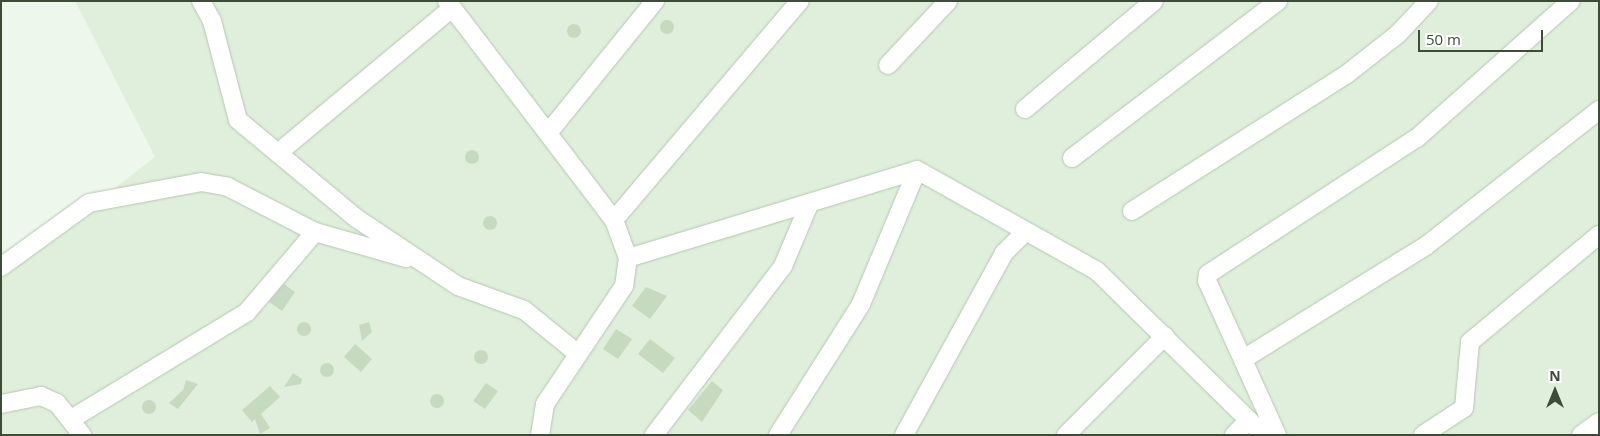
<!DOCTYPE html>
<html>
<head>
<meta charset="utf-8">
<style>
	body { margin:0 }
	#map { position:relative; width:1600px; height:436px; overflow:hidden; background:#edf7eb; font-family:"Open Sans",sans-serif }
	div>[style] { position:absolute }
	.residential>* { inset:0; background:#dfefdc }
	.building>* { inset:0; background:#c5dabf }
	.round { border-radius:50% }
	.roads { filter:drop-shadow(0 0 1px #b3c7af) drop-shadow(0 0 1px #b3c7af) }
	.minor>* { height:18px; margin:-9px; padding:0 9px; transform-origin:9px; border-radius:9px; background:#fff }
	span { translate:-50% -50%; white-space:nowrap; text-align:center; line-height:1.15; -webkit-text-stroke:4px #fff; paint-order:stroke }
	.frame { position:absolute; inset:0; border:2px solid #3c4c37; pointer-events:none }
	.north { position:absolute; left:1530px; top:366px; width:50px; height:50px; -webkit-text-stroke:4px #fff; paint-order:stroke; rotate:0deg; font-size:14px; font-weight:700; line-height:20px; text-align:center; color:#3c4c37 }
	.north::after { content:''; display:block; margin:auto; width:18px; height:22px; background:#3c4c37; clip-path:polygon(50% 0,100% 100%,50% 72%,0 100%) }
	.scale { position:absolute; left:1418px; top:30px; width:125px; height:22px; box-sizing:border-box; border:2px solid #3c4c37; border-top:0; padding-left:6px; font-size:15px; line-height:18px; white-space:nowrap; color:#3c4c37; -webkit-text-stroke:4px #fff; paint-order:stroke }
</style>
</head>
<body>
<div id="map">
	<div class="residential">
		<div style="clip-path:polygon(75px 1px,1599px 1px,1599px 435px,1px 435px,1px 277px,155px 157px)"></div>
	</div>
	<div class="building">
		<div class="round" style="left:660px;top:20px;width:14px;height:14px"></div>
		<div class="round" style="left:567px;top:24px;width:14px;height:14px"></div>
		<div class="round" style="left:465px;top:150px;width:14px;height:14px"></div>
		<div class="round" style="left:483px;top:216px;width:14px;height:14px"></div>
		<div style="clip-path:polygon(284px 284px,295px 292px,282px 311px,269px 302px)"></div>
		<div style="clip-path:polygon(646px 287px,667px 296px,650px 319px,632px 306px)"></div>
		<div style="clip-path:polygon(369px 322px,372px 332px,362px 341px,359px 325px)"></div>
		<div class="round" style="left:297px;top:322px;width:14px;height:14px"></div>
		<div style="clip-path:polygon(616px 329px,632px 339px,618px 359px,603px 349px)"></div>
		<div style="clip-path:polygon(650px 339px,675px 358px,663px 373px,638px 354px)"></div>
		<div style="clip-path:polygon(355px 344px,372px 359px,361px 372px,344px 357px)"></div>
		<div class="round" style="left:474px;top:350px;width:14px;height:14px"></div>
		<div class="round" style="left:320px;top:363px;width:14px;height:14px"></div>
		<div style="clip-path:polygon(293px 373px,302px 379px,301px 384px,284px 387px)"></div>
		<div style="clip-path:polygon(186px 380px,198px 384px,178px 409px,169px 403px,183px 390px)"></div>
		<div style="clip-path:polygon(712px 381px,723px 390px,702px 422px,688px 410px)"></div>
		<div style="clip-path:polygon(486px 383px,498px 391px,485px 409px,473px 401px)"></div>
		<div style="clip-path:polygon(270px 386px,280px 397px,261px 414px,270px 428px,260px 434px,255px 419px,252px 422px,242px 410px)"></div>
		<div class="round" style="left:430px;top:394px;width:14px;height:14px"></div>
		<div class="round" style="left:142px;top:400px;width:14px;height:14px"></div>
	</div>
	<div class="roads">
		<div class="minor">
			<div style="left:201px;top:1px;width:23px;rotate:61deg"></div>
			<div style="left:212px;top:21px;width:102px;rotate:75.3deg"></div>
			<div style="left:238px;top:120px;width:153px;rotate:39.7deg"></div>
			<div style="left:356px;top:218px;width:123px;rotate:33.7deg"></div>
			<div style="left:458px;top:286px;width:70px;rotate:20deg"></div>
			<div style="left:524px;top:310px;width:68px;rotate:39.1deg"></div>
			<div style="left:447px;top:1px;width:275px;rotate:52.7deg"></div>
			<div style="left:614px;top:220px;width:40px;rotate:69.8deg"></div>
			<div style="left:628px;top:258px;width:28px;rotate:98deg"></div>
			<div style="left:624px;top:286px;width:142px;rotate:123.8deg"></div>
			<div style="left:545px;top:404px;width:31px;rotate:99deg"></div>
			<div style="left:888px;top:65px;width:88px;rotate:-46.8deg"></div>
			<div style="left:1025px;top:109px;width:168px;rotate:-39.9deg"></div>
			<div style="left:548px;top:133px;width:170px;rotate:-51deg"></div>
			<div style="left:278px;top:153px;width:226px;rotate:-39.8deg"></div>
			<div style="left:1072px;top:158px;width:259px;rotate:-37.3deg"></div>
			<div style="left:1132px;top:211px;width:255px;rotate:-32.5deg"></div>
			<div style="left:1347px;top:74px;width:65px;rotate:-38.1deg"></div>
			<div style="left:1398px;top:34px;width:45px;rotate:-46.8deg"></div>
			<div style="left:614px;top:220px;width:287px;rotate:-49.7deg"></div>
			<div style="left:628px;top:258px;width:302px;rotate:-16.9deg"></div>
			<div style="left:917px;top:170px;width:206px;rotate:29.3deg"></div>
			<div style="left:1097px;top:271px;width:234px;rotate:44.5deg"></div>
			<div style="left:1px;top:267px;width:109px;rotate:-36deg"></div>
			<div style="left:89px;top:203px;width:114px;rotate:-10.6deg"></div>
			<div style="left:201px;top:182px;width:27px;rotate:10deg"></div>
			<div style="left:228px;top:187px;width:98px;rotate:27.3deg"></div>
			<div style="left:315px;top:232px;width:95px;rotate:15.9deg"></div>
			<div style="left:1245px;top:358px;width:214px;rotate:-31.8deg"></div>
			<div style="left:1427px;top:245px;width:219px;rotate:-38.1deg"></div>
			<div style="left:1px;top:404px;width:41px;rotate:-11.3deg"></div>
			<div style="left:41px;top:396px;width:17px;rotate:24deg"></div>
			<div style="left:57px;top:403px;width:41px;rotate:52deg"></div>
			<div style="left:73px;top:418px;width:204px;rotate:-31.3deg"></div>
			<div style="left:247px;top:312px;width:105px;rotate:-49.6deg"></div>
			<div style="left:654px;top:435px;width:213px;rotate:-52.6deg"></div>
			<div style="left:783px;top:266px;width:69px;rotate:-67.1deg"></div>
			<div style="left:778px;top:435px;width:155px;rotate:-57.6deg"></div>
			<div style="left:861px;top:304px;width:145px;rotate:-67.3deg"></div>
			<div style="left:904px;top:435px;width:208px;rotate:-61.2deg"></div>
			<div style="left:1004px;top:253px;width:31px;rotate:-45deg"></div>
			<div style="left:1066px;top:435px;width:140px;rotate:-45deg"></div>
			<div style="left:1234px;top:435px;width:21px;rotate:-45deg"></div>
			<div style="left:1277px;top:435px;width:169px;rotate:-114.4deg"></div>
			<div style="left:1207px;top:281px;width:7px;rotate:-82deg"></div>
			<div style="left:1208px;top:274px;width:249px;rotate:-33.1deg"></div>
			<div style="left:1417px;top:138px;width:206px;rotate:-41.7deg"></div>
			<div style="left:1423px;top:435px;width:49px;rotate:-33.4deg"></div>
			<div style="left:1464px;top:408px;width:66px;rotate:-84.8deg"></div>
			<div style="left:1470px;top:342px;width:168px;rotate:-39.7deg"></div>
			<div style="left:1581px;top:435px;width:22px;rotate:-36deg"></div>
		</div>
	</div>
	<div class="frame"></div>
	<div class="north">N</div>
	<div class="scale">50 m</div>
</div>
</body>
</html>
